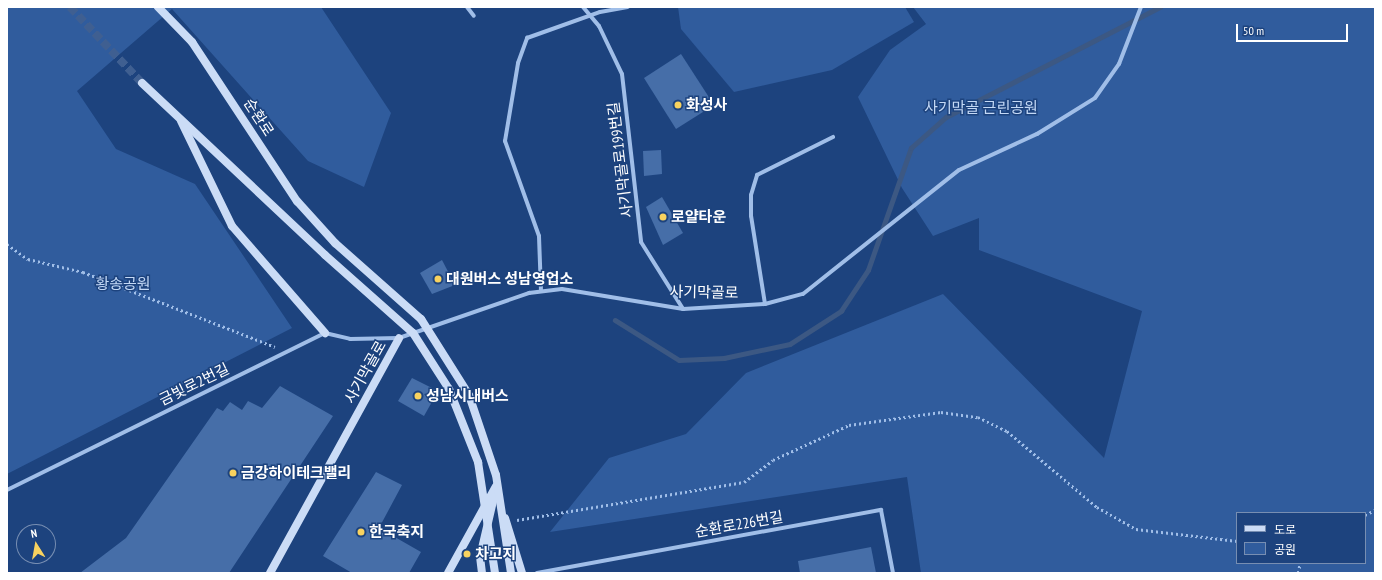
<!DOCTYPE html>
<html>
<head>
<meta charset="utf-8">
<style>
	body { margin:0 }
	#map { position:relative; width:1382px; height:580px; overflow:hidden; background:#1d437e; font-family:"PT Sans Narrow","Noto Sans KR",sans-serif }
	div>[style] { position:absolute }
	.green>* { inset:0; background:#305c9d }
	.stream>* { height:4.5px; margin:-2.25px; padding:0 2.25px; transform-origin:2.25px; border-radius:2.25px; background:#3c5883 }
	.building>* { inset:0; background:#466ea8 }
	.secondary-tunnel>* { height:8px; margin-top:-4px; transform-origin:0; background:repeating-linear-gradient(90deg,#3f5f91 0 8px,transparent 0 12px) }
	.path>* { height:2.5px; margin-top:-1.25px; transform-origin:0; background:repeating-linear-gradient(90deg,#a0bee8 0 2px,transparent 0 5px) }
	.street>* { height:4px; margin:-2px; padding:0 2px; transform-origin:2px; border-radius:2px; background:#a0bee8 }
	.secondary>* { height:8px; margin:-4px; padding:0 4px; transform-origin:4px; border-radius:4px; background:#cbdcf6 }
	.secondary-bridge>* { height:8px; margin:-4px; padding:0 4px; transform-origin:4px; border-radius:4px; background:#cbdcf6 }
	.dots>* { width:11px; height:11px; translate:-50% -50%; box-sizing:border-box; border:2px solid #1d437e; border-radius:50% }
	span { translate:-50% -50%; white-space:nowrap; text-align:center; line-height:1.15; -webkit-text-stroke:3px #1d437e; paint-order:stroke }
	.poi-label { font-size:15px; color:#fff; font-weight:700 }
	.left { translate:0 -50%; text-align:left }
	.park-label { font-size:15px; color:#c4d9f6 }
	.street-label { font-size:15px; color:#fff }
	.frame { position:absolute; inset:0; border:8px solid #fff; pointer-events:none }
	.legend { position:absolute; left:1236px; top:512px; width:130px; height:52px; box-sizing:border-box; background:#1d437e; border:1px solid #778eb2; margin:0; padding:5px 7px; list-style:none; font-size:12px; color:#fff }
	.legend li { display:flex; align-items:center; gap:8px; height:20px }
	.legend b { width:20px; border:1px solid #778eb2 }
	.north { position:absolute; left:16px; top:524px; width:40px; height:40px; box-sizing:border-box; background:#1d437e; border:1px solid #778eb2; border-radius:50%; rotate:349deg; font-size:11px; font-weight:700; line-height:16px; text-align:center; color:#fff }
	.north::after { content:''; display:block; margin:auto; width:14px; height:18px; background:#f8d25f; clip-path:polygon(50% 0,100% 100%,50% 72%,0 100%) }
	.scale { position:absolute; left:1236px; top:24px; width:112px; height:18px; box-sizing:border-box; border:2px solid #fff; border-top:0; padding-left:5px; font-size:12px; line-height:14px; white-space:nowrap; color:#fff; -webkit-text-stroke:3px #1d437e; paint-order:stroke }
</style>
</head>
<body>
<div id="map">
	<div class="green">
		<div style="clip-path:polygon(7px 7px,321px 7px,391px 113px,364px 187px,308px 161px,172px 9px,77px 91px,116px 149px,195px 184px,292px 328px,7px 474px)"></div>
		<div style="clip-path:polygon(678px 7px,905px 7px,914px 22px,832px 70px,734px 92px,681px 29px)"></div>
		<div style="clip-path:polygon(evenodd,913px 7px,1375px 7px,1375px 573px,921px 573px,907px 477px,550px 532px,609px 458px,686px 434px,746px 373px,943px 294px,1104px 458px,1142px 311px,979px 250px,979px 218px,933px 236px,902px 188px,858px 97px,890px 50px,926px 24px,913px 7px,1237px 513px,1365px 513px,1365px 563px,1237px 563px,1237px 513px)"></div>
	</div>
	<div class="stream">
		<div style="left:615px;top:320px;width:75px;rotate:32deg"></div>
		<div style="left:679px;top:360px;width:45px;rotate:-2.5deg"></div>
		<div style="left:724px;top:358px;width:67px;rotate:-12deg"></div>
		<div style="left:790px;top:344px;width:61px;rotate:-32.9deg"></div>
		<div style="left:841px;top:311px;width:49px;rotate:-56.6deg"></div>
		<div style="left:868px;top:270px;width:129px;rotate:-70.6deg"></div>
		<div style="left:911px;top:148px;width:47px;rotate:-41.5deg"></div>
		<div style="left:946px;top:117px;width:241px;rotate:-27.2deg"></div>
	</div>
	<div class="building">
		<div style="clip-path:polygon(681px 54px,714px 105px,676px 129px,644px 78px)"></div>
		<div style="clip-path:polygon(661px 150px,662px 174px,644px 176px,643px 151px)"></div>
		<div style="clip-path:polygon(662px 197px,683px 233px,663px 245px,646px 207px)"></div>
		<div style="clip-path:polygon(442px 260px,455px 285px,432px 294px,420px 273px)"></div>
		<div style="clip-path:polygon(412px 378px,438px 391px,424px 416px,398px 401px)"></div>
		<div style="clip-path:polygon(280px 386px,333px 416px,229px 573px,80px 573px,126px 538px,217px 408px,223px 411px,230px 402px,242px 410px,248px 401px,262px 408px)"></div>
		<div style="clip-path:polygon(376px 472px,402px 485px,379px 528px,421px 552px,409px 573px,352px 573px,323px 556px)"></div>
		<div style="clip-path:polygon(871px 547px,876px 573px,800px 573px,798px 561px)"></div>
	</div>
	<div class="secondary-tunnel">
		<div style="left:70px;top:7px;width:105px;rotate:46.5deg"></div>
	</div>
	<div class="path">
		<div style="left:7px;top:244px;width:26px;rotate:36deg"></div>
		<div style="left:28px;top:259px;width:57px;rotate:13.3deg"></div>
		<div style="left:83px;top:272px;width:206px;rotate:21.3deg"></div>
		<div style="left:1365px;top:515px;width:11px;rotate:-27deg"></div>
		<div style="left:517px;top:520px;width:230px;rotate:-9.5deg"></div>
		<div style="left:744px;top:482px;width:36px;rotate:-37deg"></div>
		<div style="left:773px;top:460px;width:84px;rotate:-24.7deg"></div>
		<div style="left:849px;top:425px;width:93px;rotate:-8deg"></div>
		<div style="left:941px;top:412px;width:37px;rotate:8deg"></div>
		<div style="left:978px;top:417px;width:32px;rotate:26deg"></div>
		<div style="left:1007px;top:431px;width:118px;rotate:40.2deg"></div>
		<div style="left:1097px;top:507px;width:45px;rotate:29.4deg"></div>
		<div style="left:1136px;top:529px;width:102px;rotate:6.8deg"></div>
		<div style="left:1298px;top:573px;width:10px;rotate:-79deg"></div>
	</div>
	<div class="street">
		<div style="left:467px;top:7px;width:11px;rotate:52deg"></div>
		<div style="left:583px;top:7px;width:25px;rotate:50deg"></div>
		<div style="left:599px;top:26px;width:53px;rotate:64.4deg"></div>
		<div style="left:622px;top:74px;width:169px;rotate:83.5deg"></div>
		<div style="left:641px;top:242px;width:79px;rotate:57.9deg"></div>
		<div style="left:541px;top:291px;width:55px;rotate:-92.1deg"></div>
		<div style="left:539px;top:236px;width:101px;rotate:-109.7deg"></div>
		<div style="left:505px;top:141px;width:79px;rotate:-80.5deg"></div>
		<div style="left:518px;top:63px;width:27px;rotate:-70deg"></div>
		<div style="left:527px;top:38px;width:77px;rotate:-19.6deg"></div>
		<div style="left:600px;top:12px;width:28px;rotate:-10deg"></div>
		<div style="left:765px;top:304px;width:89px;rotate:-99deg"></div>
		<div style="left:751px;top:216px;width:21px;rotate:-90deg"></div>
		<div style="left:751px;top:195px;width:21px;rotate:-73deg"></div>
		<div style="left:757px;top:175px;width:85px;rotate:-26.6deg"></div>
		<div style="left:7px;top:490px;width:355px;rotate:-26.3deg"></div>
		<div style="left:325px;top:333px;width:26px;rotate:13deg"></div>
		<div style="left:350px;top:339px;width:49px;rotate:-1.2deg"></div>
		<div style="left:399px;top:338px;width:138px;rotate:-19.1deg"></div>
		<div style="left:529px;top:293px;width:33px;rotate:-7deg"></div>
		<div style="left:562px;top:289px;width:123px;rotate:9.4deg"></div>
		<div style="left:683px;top:309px;width:82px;rotate:-3.5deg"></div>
		<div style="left:765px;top:304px;width:39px;rotate:-15deg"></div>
		<div style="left:803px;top:294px;width:199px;rotate:-38.5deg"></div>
		<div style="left:959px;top:170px;width:86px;rotate:-24.8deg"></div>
		<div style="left:1037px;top:134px;width:68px;rotate:-31.8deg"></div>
		<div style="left:1095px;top:98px;width:42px;rotate:-54.8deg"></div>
		<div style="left:1119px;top:64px;width:61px;rotate:-68.9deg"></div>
		<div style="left:537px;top:573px;width:350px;rotate:-10.4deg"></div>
		<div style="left:881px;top:510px;width:64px;rotate:79.2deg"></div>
	</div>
	<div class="secondary">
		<div style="left:158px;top:7px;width:49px;rotate:45.8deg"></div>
		<div style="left:192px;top:42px;width:191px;rotate:56.6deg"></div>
		<div style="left:297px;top:201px;width:57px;rotate:47.9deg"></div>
		<div style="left:142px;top:83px;width:251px;rotate:43.2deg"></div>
		<div style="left:181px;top:121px;width:117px;rotate:64.1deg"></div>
		<div style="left:232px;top:226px;width:142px;rotate:49deg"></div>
		<div style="left:505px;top:518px;width:58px;rotate:72.8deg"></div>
		<div style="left:270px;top:573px;width:268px;rotate:-61.2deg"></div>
		<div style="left:448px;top:573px;width:99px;rotate:-61.1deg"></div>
		<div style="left:482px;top:573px;width:16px;rotate:-97deg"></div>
		<div style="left:480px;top:557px;width:62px;rotate:-76.9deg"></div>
	</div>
	<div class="secondary-bridge">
		<div style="left:335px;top:243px;width:115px;rotate:41.5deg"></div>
		<div style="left:421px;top:319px;width:90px;rotate:57.7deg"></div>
		<div style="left:469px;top:395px;width:84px;rotate:71.4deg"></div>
		<div style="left:496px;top:475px;width:99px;rotate:81.3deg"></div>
		<div style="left:325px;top:255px;width:118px;rotate:41.6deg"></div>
		<div style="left:413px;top:333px;width:67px;rotate:57.3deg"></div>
		<div style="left:449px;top:389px;width:79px;rotate:68.3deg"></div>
		<div style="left:478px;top:462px;width:112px;rotate:81.3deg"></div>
	</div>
	<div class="dots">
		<div style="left:678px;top:105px;background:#f8d25f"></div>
		<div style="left:663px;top:217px;background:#f8d25f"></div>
		<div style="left:438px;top:279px;background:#f8d25f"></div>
		<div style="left:418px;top:396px;background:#f8d25f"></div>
		<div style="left:233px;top:473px;background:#f8d25f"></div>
		<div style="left:361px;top:532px;background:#f8d25f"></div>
		<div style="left:467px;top:554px;background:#f8d25f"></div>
	</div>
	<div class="poi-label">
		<span class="left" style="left:686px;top:105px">화성사</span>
		<span class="left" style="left:671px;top:217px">로얄타운</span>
		<span class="left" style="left:446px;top:279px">대원버스 성남영업소</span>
		<span class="left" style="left:426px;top:396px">성남시내버스</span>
		<span class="left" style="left:241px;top:473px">금강하이테크밸리</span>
		<span class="left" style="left:369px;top:532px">한국축지</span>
		<span class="left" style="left:475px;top:554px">차고지</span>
	</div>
	<div class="park-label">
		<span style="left:981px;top:108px">사기막골 근린공원</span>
		<span style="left:123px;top:284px">황송공원</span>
	</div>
	<div class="street-label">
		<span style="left:259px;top:117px;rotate:57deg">순환로</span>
		<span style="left:620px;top:160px;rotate:-97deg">사기막골로199번길</span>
		<span style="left:704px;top:292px;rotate:1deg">사기막골로</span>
		<span style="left:365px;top:372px;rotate:-61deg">사기막골로</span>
		<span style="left:194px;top:384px;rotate:-26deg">금빛로2번길</span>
		<span style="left:739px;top:524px;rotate:-10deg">순환로226번길</span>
	</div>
	<div class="frame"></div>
	<ul class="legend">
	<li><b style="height:5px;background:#cbdcf6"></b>도로</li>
	<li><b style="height:11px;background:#305c9d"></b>공원</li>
	</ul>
	<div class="north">N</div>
	<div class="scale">50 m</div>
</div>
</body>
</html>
